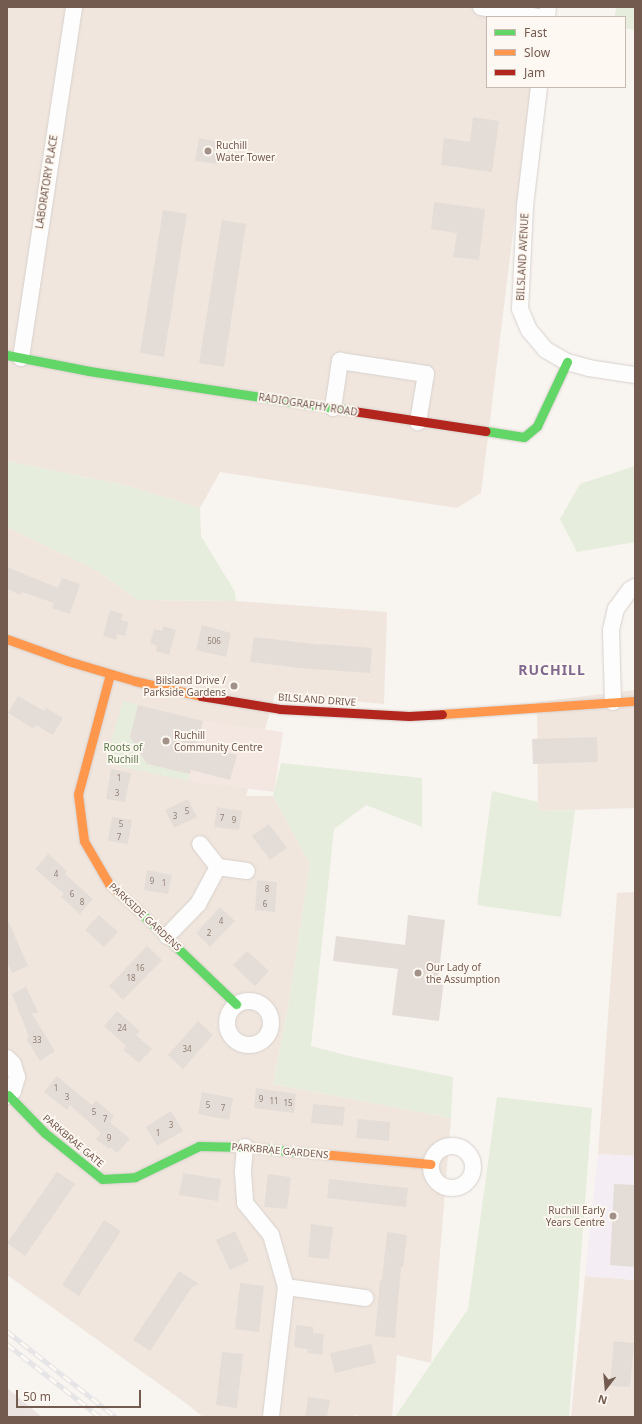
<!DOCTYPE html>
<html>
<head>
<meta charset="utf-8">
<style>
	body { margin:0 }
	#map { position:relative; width:642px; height:1424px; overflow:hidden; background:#f8f4f0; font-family:"Noto Sans",sans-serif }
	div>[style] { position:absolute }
	.residential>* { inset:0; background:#f0e6de }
	.commercial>* { inset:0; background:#f4e7e2 }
	.industrial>* { inset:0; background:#eae3df }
	.education>* { inset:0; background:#f4edf4 }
	.green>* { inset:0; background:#e6eddc }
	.building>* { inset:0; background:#e4ddd7 }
	.roads { filter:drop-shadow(0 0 1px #d7d1cd) drop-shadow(0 0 1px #d7d1cd) }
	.street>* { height:16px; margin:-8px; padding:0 8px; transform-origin:8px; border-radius:8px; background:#fefdfd }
	.street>.ring { margin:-8px; padding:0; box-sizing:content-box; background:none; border:16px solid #fefdfd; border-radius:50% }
	.fast>* { height:9px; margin:-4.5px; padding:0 4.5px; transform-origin:4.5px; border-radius:4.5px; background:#63d668 }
	.slow>* { height:9px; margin:-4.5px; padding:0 4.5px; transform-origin:4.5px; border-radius:4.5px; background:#ff974d }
	.jam>* { height:9px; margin:-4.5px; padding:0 4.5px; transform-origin:4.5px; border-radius:4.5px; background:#b3261e }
	.rail>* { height:4.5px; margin-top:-2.25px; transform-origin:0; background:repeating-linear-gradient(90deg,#fef8f2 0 9px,#e5e4e6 0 18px); box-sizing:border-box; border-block:1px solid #e5e4e6 }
	.dots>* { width:11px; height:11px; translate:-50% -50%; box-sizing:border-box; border:2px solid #fef8f2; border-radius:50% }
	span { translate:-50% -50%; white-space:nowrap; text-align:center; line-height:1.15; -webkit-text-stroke:3.5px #fef8f2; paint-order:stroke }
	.number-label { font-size:8px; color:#927e74 }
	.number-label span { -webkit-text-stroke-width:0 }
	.poi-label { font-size:10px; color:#745b50 }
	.left { translate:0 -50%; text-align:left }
	.right { translate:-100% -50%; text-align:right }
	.street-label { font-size:10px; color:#745b50 }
	.park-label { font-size:10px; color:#5a784a }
	.district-label { font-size:14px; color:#80698f; font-weight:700; letter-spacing:1px }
	.frame { position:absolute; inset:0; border:8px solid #745b50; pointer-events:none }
	.legend { position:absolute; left:486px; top:16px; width:140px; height:72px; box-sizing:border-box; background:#fef8f2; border:1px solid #c7b9b1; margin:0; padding:5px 7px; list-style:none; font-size:12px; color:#745b50 }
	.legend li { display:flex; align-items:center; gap:8px; height:20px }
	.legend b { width:20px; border:1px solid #c7b9b1 }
	.north { position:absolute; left:586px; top:1368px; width:40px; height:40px; -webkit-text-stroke:3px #fef8f2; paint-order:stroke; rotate:196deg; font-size:11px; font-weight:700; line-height:16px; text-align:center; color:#745b50 }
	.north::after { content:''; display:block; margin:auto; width:14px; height:18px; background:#745b50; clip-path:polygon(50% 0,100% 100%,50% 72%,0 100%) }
	.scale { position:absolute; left:16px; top:1390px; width:125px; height:18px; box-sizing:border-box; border:2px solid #745b50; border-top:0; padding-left:5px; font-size:12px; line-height:14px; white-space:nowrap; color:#745b50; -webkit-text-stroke:3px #fef8f2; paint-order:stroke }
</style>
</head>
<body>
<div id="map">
	<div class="residential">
		<div style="clip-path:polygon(7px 7px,541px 7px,540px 17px,487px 17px,487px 87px,531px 87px,481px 493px,457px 508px,220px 472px,200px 508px,124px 485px,7px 461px)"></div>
		<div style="clip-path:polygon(7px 527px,96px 570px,138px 600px,236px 601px,387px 612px,384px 704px,275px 694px,246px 796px,273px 796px,310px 864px,288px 1008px,273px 1084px,451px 1118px,431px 1363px,397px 1355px,392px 1417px,365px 1417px,354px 1415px,353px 1417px,203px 1417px,187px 1404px,7px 1275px)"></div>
		<div style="clip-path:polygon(635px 690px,635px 808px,538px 811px,537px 702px)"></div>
		<div style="clip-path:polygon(635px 892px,635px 1156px,598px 1154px,617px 893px)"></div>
		<div style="clip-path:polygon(585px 1276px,635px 1280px,635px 1417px,571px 1417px)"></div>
	</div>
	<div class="commercial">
		<div style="clip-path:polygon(123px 701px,203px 721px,283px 732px,274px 792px,188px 781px,105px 763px)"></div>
	</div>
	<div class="industrial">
		<div style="clip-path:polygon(7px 1388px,42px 1417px,7px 1417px)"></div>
	</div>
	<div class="education">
		<div style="clip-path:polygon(598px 1154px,635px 1156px,635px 1280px,585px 1276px)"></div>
	</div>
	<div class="green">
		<div style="clip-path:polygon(616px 7px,635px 7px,635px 30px,625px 28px,625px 17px,615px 17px)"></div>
		<div style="clip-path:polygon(7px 461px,124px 485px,200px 508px,201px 536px,235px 592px,236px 601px,138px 600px,96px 570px,7px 527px)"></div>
		<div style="clip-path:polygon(635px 466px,635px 542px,577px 552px,560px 519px,580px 484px)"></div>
		<div style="clip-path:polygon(123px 701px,138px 705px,130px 737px,147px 763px,190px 774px,188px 781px,105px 763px)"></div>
		<div style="clip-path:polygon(281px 763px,422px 778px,422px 827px,366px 805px,334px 829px,311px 1046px,353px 1057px,453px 1077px,451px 1118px,273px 1084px,288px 1008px,310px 864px,273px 796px)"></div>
		<div style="clip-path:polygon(492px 791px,538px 802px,539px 811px,575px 810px,561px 917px,477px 905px)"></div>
		<div style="clip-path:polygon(497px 1097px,592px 1108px,569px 1417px,395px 1417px,468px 1309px)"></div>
	</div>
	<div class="building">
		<div style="clip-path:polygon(473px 117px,499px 121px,492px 172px,441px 165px,444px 138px,470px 142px)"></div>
		<div style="clip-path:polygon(199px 138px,221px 142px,218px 164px,195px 161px)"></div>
		<div style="clip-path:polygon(434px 202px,485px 209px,479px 260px,453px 257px,457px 233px,431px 229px)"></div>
		<div style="clip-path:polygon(163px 210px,187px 214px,164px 357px,140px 353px)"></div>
		<div style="clip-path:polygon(222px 220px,246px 224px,224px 367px,199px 363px)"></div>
		<div style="clip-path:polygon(7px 567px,58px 588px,62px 578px,80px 584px,70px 614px,52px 608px,54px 603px,22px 592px,20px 595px,7px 589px)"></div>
		<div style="clip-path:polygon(110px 610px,123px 614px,121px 620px,129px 622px,125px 636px,117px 634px,116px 640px,103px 636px)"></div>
		<div style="clip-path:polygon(202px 625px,231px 633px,226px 657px,196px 650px)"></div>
		<div style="clip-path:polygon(164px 626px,176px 630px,169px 655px,156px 651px,157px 646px,150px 643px,154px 629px,162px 631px)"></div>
		<div style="clip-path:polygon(254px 637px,322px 645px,322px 644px,372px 648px,370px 673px,300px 668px,250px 662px)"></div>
		<div style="clip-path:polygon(18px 696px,44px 711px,46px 708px,63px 718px,53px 735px,36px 725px,34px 729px,8px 713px)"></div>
		<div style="clip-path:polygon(138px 705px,203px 721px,197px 745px,237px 755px,230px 780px,191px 770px,190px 774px,147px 764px,130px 737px)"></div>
		<div style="clip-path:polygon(597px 737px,598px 762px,533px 764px,532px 739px)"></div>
		<div style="clip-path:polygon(111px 769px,131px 773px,125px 802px,106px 799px)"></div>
		<div style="clip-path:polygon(188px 799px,197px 817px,174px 828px,165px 810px)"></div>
		<div style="clip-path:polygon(217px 807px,242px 811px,239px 830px,214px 827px)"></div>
		<div style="clip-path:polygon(112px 817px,132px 820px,128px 844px,108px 841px)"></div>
		<div style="clip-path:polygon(269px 824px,287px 848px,270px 860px,252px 836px)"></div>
		<div style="clip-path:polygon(48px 854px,67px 871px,65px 874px,93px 899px,80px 914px,61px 897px,64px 894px,35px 869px)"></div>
		<div style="clip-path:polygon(147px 870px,172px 875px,168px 894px,144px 890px)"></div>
		<div style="clip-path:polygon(257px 880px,277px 882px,275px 912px,255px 910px)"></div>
		<div style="clip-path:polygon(220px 907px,235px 921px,210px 947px,196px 933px)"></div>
		<div style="clip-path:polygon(99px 915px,118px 932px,104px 947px,85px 930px)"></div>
		<div style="clip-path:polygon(408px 915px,445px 920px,438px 979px,444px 980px,439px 1021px,392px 1015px,398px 969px,333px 961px,336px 936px,405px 945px)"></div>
		<div style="clip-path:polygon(7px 918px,28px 966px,12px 973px,7px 962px)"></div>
		<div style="clip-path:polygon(147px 946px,162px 960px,123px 1000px,109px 986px)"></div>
		<div style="clip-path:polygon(247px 951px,269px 971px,255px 986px,233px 965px)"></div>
		<div style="clip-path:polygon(26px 987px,38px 1012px,32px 1014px,55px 1051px,40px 1061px,26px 1039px,29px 1037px,12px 994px)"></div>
		<div style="clip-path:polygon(117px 1011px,140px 1031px,136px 1035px,152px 1049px,139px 1063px,123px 1050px,126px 1046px,104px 1026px)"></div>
		<div style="clip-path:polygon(198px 1021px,213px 1035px,183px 1069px,168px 1055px)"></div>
		<div style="clip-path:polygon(57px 1076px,92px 1105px,96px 1100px,114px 1116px,110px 1122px,130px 1139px,117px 1153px,110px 1147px,109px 1149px,96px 1139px,101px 1133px,70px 1105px,67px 1110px,44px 1092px)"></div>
		<div style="clip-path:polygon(256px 1088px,296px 1094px,294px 1113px,254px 1108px)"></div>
		<div style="clip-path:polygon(202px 1092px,233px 1098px,229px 1120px,198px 1114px)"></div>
		<div style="clip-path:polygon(313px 1104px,345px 1107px,343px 1126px,311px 1123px)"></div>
		<div style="clip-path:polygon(171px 1111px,183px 1131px,157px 1146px,146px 1127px)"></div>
		<div style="clip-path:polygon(358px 1119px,390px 1122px,389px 1141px,356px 1138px)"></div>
		<div style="clip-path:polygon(57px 1172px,75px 1184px,25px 1256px,7px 1243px)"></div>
		<div style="clip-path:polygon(183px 1173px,221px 1179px,218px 1201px,179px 1195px)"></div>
		<div style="clip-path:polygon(268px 1174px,291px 1177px,287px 1209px,264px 1207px)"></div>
		<div style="clip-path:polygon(329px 1179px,408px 1188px,406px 1207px,327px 1198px)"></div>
		<div style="clip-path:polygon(614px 1184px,635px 1185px,635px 1267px,610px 1265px)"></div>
		<div style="clip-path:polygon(104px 1220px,121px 1231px,79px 1296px,62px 1285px)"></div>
		<div style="clip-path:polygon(311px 1224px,333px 1227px,329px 1259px,308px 1257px)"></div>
		<div style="clip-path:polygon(235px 1231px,249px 1261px,230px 1270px,216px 1240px)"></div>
		<div style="clip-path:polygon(387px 1232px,407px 1235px,403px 1267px,401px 1267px,395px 1338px,375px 1336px,380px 1280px,382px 1280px)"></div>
		<div style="clip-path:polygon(179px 1271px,199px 1284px,192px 1287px,150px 1351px,133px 1340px)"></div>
		<div style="clip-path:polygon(240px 1283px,264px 1286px,259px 1332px,235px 1329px)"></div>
		<div style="clip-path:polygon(296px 1325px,313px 1327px,313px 1333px,324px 1334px,322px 1355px,307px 1353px,308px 1349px,294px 1347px)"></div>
		<div style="clip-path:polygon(614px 1341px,634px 1343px,630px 1387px,610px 1386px)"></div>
		<div style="clip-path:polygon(371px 1344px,376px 1363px,335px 1373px,330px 1353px)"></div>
		<div style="clip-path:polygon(222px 1352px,243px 1354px,237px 1408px,216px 1405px)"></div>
		<div style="clip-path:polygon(308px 1397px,330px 1400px,327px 1417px,305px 1417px)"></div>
	</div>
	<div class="roads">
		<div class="street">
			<div style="left:481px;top:7px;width:57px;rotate:10.1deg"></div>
			<div style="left:547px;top:17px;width:10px;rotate:-84deg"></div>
			<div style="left:539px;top:87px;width:121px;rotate:96.7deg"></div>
			<div style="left:525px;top:207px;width:102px;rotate:92.8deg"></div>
			<div style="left:520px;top:309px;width:23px;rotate:67deg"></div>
			<div style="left:529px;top:330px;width:26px;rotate:50deg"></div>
			<div style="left:546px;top:350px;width:24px;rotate:30deg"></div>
			<div style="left:567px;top:362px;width:23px;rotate:15deg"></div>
			<div style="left:589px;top:368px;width:47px;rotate:8.7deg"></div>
			<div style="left:21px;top:358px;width:355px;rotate:-81.4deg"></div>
			<div style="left:333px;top:408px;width:48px;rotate:-81.5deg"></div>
			<div style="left:340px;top:361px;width:87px;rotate:8.6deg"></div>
			<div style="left:426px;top:374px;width:49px;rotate:99.5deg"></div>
			<div style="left:613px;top:702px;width:72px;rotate:-91.6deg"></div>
			<div style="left:611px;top:630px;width:22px;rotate:-77deg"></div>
			<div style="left:616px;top:609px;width:24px;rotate:-54deg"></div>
			<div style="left:630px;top:590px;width:6px;rotate:-31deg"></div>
			<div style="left:218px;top:867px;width:29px;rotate:8deg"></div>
			<div style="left:167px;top:936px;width:45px;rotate:-45.9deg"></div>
			<div style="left:198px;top:904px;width:42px;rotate:-61.6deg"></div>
			<div style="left:218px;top:867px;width:29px;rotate:-128deg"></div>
			<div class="ring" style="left:227px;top:1001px;width:28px;height:28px"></div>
			<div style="left:7px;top:1058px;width:8px;rotate:45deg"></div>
			<div style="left:13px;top:1064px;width:14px;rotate:73deg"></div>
			<div style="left:17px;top:1077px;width:15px;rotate:106deg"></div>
			<div style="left:13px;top:1091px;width:8px;rotate:140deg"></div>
			<div class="ring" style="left:431px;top:1146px;width:26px;height:26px"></div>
			<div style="left:245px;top:1147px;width:25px;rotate:95deg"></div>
			<div style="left:243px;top:1172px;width:31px;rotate:86deg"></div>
			<div style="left:245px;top:1203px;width:41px;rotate:50.9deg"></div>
			<div style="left:271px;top:1235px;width:54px;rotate:73.9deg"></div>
			<div style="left:286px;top:1287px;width:131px;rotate:96.6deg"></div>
			<div style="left:286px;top:1287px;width:80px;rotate:7.9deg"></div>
		</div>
		<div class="fast">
			<div style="left:7px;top:355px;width:84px;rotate:11deg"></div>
			<div style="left:89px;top:371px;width:267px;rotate:8.6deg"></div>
			<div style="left:486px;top:431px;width:38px;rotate:9deg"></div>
			<div style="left:524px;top:437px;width:17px;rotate:-40deg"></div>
			<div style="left:537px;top:426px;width:71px;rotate:-64.9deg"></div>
			<div style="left:138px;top:910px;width:136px;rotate:43.8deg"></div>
			<div style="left:8px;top:1095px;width:53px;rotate:45.8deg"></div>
			<div style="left:45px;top:1133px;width:73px;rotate:38.9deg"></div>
			<div style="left:102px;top:1179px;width:33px;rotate:-3deg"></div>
			<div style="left:135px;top:1177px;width:71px;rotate:-25.8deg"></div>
			<div style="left:199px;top:1146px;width:46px;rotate:1.2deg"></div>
			<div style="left:245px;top:1147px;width:65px;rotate:5.3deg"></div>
		</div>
		<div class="slow">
			<div style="left:7px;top:639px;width:65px;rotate:19.8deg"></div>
			<div style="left:68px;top:661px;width:70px;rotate:16.6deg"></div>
			<div style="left:135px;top:681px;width:68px;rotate:12.8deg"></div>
			<div style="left:110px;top:674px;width:124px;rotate:104.9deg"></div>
			<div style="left:78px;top:794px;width:47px;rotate:82.7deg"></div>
			<div style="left:84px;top:841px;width:50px;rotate:59.8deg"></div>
			<div style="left:109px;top:884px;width:39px;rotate:42deg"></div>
			<div style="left:442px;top:714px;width:193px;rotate:-3.9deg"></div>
			<div style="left:310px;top:1153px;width:121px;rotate:5.2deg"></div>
		</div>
		<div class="jam">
			<div style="left:353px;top:411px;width:134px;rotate:8.6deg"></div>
			<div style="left:201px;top:696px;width:80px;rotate:9.3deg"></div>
			<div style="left:280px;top:709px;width:129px;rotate:3.1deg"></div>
			<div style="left:409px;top:716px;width:33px;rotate:-3deg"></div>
		</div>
	</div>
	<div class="rail">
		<div style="left:7px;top:1331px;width:139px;rotate:38.3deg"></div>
		<div style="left:7px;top:1344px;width:118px;rotate:38.1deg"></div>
	</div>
	<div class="dots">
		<div style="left:208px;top:151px;background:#a29188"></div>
		<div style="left:234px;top:686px;background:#a29188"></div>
		<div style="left:166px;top:741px;background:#a29188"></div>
		<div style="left:418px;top:973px;background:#a29188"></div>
		<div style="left:613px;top:1216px;background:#a29188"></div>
	</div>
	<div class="number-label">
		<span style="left:214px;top:641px">506</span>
		<span style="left:119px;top:778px">1</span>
		<span style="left:117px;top:793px">3</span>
		<span style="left:187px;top:811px">5</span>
		<span style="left:175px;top:816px">3</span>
		<span style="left:222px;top:818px">7</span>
		<span style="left:234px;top:820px">9</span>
		<span style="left:121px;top:824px">5</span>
		<span style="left:119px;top:837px">7</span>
		<span style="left:56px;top:874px">4</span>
		<span style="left:152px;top:881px">9</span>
		<span style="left:164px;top:883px">1</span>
		<span style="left:267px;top:889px">8</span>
		<span style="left:72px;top:894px">6</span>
		<span style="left:82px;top:902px">8</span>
		<span style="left:265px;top:904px">6</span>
		<span style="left:221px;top:921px">4</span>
		<span style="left:209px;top:933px">2</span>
		<span style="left:140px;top:968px">16</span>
		<span style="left:131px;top:978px">18</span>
		<span style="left:122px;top:1028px">24</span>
		<span style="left:37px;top:1040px">33</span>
		<span style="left:187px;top:1049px">34</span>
		<span style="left:56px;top:1088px">1</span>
		<span style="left:67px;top:1097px">3</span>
		<span style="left:261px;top:1099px">9</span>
		<span style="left:274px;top:1101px">11</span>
		<span style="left:288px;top:1103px">15</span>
		<span style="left:208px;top:1105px">5</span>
		<span style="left:223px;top:1108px">7</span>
		<span style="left:94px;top:1112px">5</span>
		<span style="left:105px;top:1119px">7</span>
		<span style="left:171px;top:1125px">3</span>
		<span style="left:158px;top:1133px">1</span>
		<span style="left:109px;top:1138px">9</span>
	</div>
	<div class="poi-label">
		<span class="left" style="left:216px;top:151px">Ruchill<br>Water Tower</span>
		<span class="right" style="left:226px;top:686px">Bilsland Drive /<br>Parkside Gardens</span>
		<span class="left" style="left:174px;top:741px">Ruchill<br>Community Centre</span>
		<span class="left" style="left:426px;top:973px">Our Lady of<br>the Assumption</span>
		<span class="right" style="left:605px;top:1216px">Ruchill Early<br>Years Centre</span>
	</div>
	<div class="street-label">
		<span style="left:47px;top:182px;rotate:-81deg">LABORATORY PLACE</span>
		<span style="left:523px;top:257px;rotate:-87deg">BILSLAND AVENUE</span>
		<span style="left:308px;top:405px;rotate:9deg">RADIOGRAPHY ROAD</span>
		<span style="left:317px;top:700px;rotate:4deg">BILSLAND DRIVE</span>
		<span style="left:145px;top:917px;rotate:43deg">PARKSIDE GARDENS</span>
		<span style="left:73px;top:1141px;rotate:40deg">PARKBRAE GATE</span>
		<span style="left:280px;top:1151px;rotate:5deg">PARKBRAE GARDENS</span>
	</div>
	<div class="park-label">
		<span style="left:123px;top:753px">Roots of<br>Ruchill</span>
	</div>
	<div class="district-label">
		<span style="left:552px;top:670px">RUCHILL</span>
	</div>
	<div class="frame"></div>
	<ul class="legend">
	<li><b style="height:5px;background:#63d668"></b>Fast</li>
	<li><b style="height:5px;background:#ff974d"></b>Slow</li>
	<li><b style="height:5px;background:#b3261e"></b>Jam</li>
	</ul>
	<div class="north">N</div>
	<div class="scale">50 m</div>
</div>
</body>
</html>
